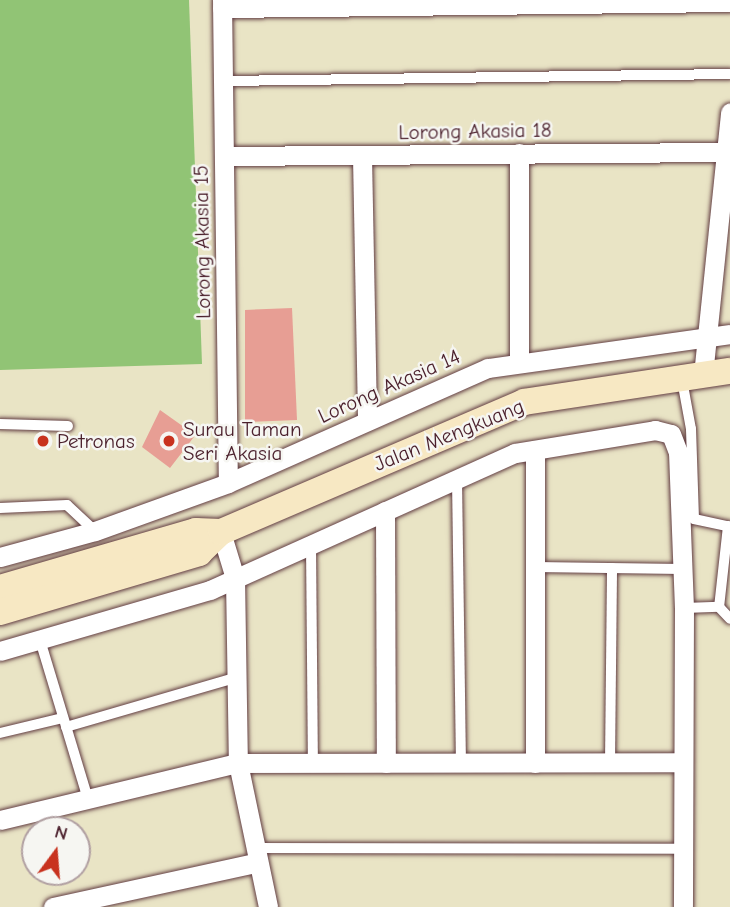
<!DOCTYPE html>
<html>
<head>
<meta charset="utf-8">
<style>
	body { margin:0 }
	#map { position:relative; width:730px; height:907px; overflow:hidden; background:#e9e4c5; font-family:"Comic Neue",sans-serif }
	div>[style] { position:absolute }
	.green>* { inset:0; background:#91c475 }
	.building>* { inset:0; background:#e79e94 }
	.roads { filter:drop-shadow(0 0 2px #623d42) drop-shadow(0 0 2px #623d42) }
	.service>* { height:10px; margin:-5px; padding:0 5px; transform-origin:5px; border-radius:5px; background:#fff }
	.minor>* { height:19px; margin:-9.5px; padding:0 9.5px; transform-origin:9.5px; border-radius:9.5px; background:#fff }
	.secondary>* { height:26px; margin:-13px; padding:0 13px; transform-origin:13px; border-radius:13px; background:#f7e8c3 }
	.dots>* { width:19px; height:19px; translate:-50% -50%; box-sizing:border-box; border:4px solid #f6f6f2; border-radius:50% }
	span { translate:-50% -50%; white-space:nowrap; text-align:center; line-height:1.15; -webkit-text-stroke:5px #f6f6f2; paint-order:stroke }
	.street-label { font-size:21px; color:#4a1f2b }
	.poi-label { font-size:21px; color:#4a1f2b }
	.left { translate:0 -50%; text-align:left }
	.north { position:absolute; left:21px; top:816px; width:70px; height:70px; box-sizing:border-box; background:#f6f6f2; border:2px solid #b1a0a2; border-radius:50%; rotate:16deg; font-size:19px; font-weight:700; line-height:28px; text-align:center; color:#4a1f2b }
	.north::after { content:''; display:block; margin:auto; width:24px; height:32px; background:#c8321e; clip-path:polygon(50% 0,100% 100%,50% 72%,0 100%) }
</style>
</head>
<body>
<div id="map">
	<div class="green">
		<div style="clip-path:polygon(0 0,189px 0,202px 364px,0 370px)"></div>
	</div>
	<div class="building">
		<div style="clip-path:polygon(292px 308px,297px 420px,245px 422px,245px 310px)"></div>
		<div style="clip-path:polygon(160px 410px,184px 427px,188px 421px,200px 429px,170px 468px,142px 447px)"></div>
	</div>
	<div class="roads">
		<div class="service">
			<div style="left:223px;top:81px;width:507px;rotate:-0.79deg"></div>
			<div style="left:682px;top:380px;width:50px;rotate:79.6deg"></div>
			<div style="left:691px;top:429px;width:90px;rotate:88.1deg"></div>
			<div style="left:694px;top:519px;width:35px;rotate:12deg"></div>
			<div style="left:728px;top:526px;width:81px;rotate:96.3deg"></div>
			<div style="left:719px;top:607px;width:16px;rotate:47deg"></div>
			<div style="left:0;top:424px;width:68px;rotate:1.7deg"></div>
			<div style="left:457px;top:479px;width:284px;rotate:89.2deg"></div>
			<div style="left:0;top:508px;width:67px;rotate:-2.6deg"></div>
			<div style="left:67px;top:505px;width:37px;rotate:43deg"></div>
			<div style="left:311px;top:544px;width:219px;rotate:89.5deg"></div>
			<div style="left:535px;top:567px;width:147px;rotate:0.8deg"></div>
			<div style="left:684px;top:608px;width:35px;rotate:-2deg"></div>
			<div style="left:40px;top:640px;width:166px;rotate:73.2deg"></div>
			<div style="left:66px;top:727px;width:176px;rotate:-16.2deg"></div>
			<div style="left:0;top:733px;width:65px;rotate:-13.4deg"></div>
			<div style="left:610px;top:763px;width:195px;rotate:-89.4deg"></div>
			<div style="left:254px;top:848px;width:430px;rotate:0.1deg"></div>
		</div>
		<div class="minor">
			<div style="left:222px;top:0;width:483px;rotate:89.3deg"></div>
			<div style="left:222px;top:8px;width:508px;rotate:-0.68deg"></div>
			<div style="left:224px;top:156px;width:502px;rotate:-0.46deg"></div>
			<div style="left:362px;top:156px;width:264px;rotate:88.9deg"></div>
			<div style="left:519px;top:362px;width:209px;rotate:-90deg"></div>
			<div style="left:703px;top:375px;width:264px;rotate:-84.1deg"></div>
			<div style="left:385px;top:511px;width:252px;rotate:89.8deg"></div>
			<div style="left:221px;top:532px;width:48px;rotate:73.1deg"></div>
			<div style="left:235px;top:578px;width:185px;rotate:89.1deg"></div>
			<div style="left:238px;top:763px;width:147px;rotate:78.2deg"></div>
			<div style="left:0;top:557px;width:98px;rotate:-15.3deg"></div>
			<div style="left:95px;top:531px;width:141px;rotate:-19.8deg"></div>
			<div style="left:228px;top:483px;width:284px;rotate:-23.9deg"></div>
			<div style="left:488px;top:368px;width:244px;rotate:-8deg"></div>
			<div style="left:0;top:651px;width:219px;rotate:-16.2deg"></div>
			<div style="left:210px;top:590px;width:334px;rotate:-24.2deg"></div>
			<div style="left:515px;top:453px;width:142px;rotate:-9.3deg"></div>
			<div style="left:655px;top:430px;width:16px;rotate:14deg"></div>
			<div style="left:671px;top:434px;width:19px;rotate:69deg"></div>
			<div style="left:678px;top:452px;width:156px;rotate:87.8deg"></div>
			<div style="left:684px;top:608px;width:299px;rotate:90.2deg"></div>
			<div style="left:535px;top:763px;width:313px;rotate:-90deg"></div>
			<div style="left:0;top:820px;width:245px;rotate:-13.5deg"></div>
			<div style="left:238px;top:763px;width:444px;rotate:-0.1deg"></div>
			<div style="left:53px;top:907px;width:207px;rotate:-12.3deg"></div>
		</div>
		<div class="secondary">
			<div style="left:0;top:588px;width:204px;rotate:-16.2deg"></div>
			<div style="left:196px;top:531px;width:25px;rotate:2deg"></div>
			<div style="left:0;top:612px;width:208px;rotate:-16.5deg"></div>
			<div style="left:199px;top:553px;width:30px;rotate:-44deg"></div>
			<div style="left:221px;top:532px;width:330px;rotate:-23.2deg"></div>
			<div style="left:524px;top:402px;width:208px;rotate:-8.6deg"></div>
		</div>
	</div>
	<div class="dots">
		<div style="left:43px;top:441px;background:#c8321e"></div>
		<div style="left:169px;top:441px;background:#c8321e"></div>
	</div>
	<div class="street-label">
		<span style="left:475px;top:131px;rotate:-1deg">Lorong Akasia 18</span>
		<span style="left:202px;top:242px;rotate:-91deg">Lorong Akasia 15</span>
		<span style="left:389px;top:386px;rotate:-24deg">Lorong Akasia 14</span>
		<span style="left:449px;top:435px;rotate:-22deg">Jalan Mengkuang</span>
	</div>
	<div class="poi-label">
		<span class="left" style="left:183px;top:441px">Surau Taman<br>Seri Akasia</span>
		<span class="left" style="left:57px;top:441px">Petronas</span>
	</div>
	<div class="north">N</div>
</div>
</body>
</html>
